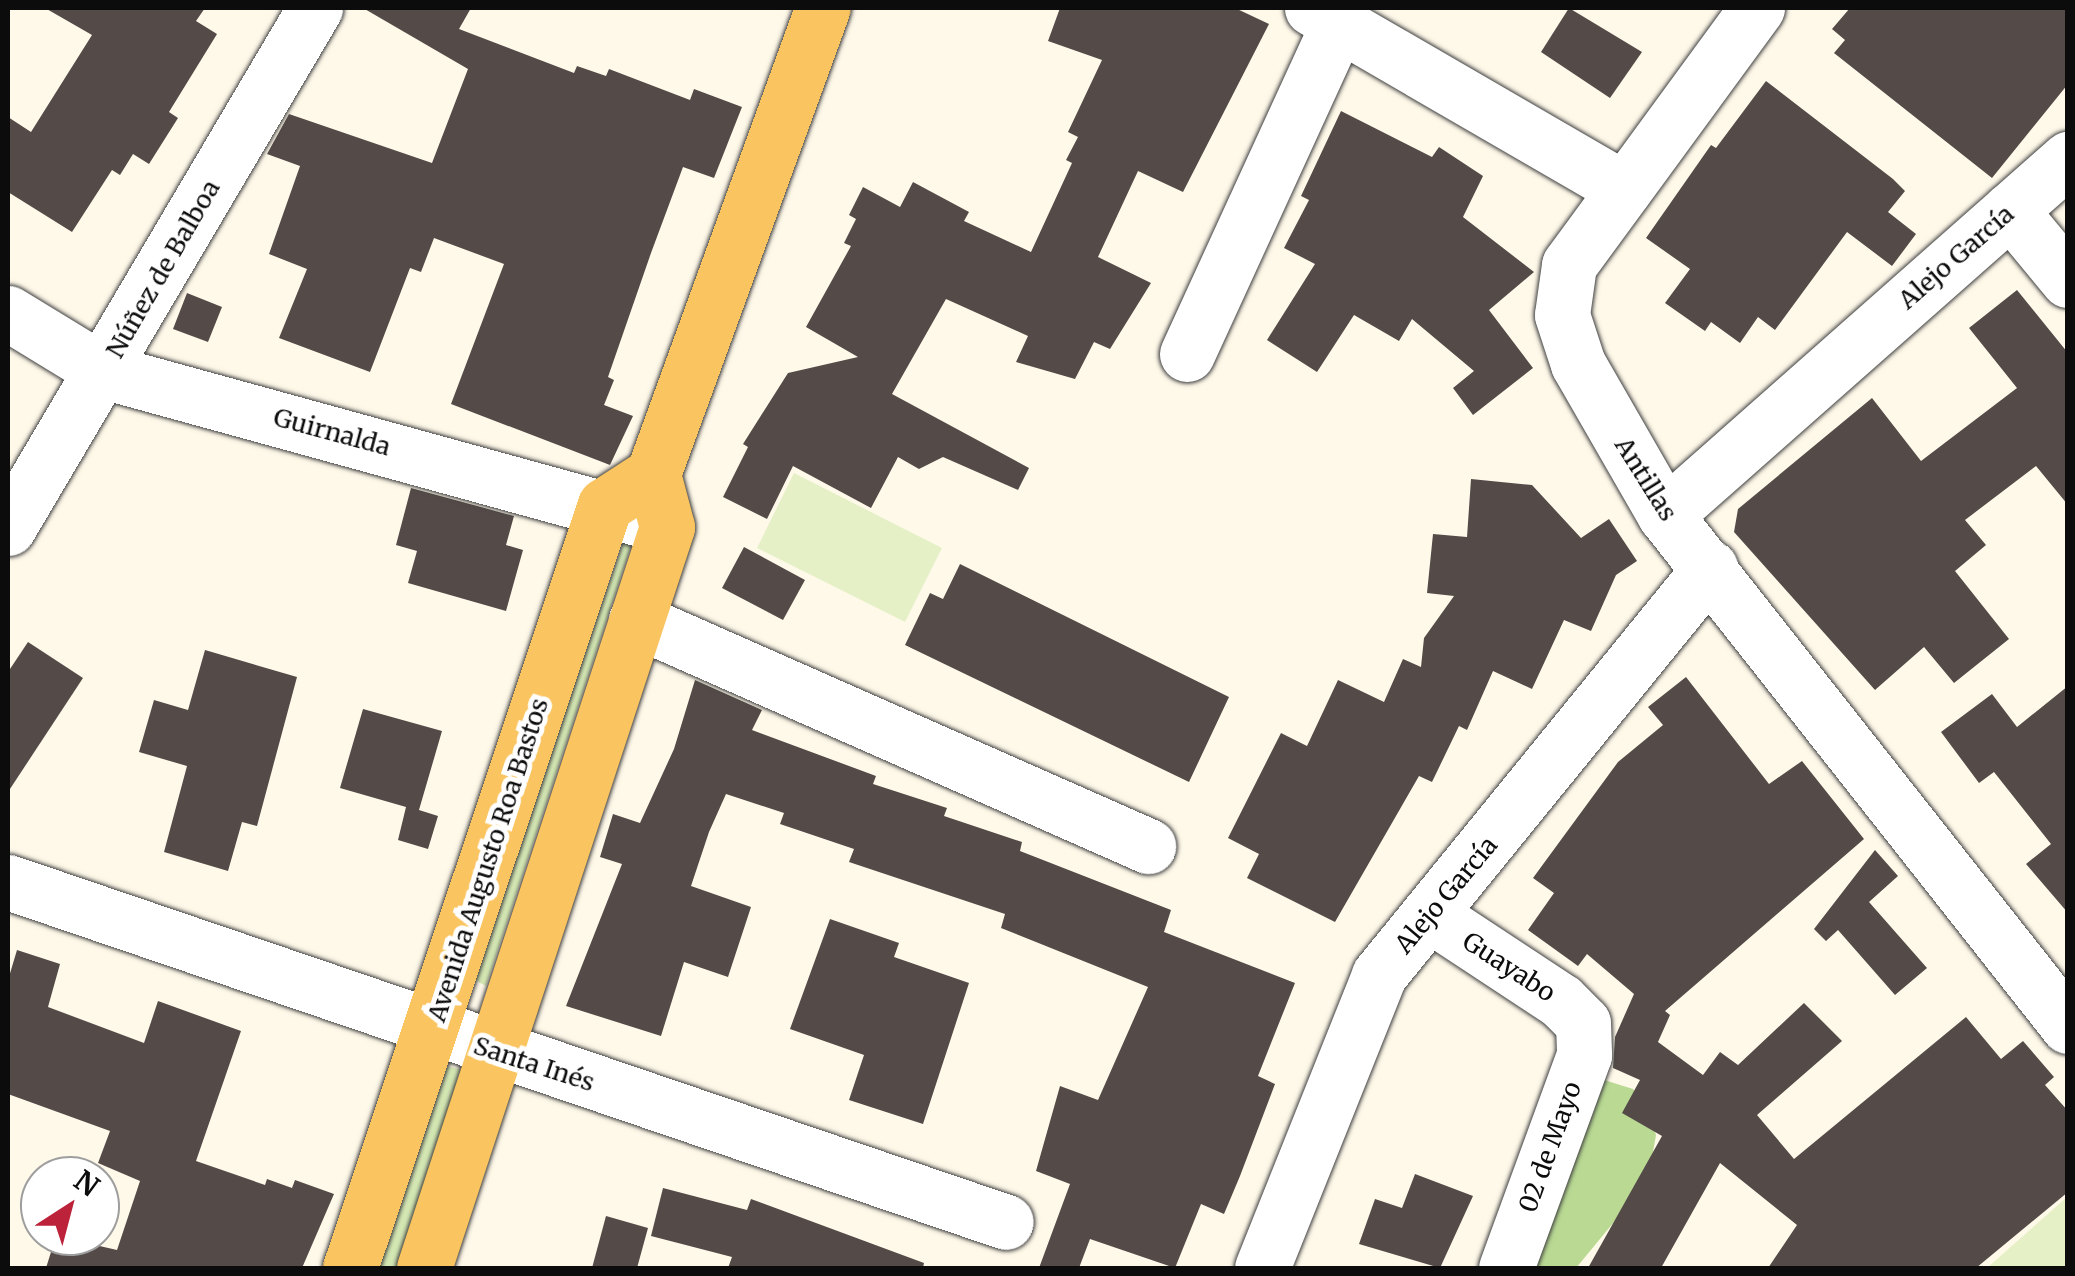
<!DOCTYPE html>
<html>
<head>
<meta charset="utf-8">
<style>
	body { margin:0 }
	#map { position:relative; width:2075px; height:1276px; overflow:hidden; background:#fff9ea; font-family:Merriweather,serif }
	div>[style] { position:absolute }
	.green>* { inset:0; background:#d5e9b4 }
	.forest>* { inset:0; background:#bada94 }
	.pitch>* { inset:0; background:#e6f0c6 }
	.building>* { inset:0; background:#544b48 }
	.roads { filter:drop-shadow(0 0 2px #3f3f3f) drop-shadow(0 0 2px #3f3f3f) }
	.minor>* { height:55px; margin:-27.5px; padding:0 27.5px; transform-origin:27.5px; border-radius:27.5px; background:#fff }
	.major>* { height:55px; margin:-27.5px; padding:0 27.5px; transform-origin:27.5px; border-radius:27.5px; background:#fac460 }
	span { translate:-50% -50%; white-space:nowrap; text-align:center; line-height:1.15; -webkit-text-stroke:10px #fff; paint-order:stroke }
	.street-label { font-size:25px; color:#0c0c0c }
	.frame { position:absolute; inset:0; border:10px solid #0c0c0c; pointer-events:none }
	.north { position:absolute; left:20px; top:1156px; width:100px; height:100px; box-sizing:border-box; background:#fff; border:2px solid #9e9e9e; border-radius:50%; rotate:36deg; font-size:28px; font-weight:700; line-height:40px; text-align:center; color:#0c0c0c }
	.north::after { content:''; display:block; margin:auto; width:35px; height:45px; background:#bc233a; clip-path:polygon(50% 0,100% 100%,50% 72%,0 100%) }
</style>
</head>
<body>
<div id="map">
	<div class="green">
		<div style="clip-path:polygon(627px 532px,635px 534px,486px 986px,471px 978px)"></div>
		<div style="clip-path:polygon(443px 1065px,462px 1070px,398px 1268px,373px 1268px)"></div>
	</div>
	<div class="forest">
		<div style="clip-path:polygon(1601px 1079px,1633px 1089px,1645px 1103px,1656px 1135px,1653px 1152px,1633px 1199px,1576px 1268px,1539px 1268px,1527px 1258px)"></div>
	</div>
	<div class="pitch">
		<div style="clip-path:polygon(794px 473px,942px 548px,905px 622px,757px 548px)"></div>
		<div style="clip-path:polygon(2067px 1197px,2067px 1268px,1989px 1268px,1988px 1267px)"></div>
	</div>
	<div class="building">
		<div style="clip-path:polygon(45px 8px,205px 8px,196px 21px,217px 34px,169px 112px,178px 118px,149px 164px,133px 154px,120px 175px,112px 170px,72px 232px,8px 192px,8px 117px,31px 132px,92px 35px)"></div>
		<div style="clip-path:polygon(363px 8px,471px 8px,459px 29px,574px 73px,577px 66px,606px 76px,609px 69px,690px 100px,694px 89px,742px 107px,714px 178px,683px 167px,651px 253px,608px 377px,614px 380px,604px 405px,633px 416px,610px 465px,451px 404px,504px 264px,434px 238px,421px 272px,410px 268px,370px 372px,279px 338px,307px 269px,269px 254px,300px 166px,267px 154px,289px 114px,432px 163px,468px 69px)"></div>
		<div style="clip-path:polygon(1060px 8px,1235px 8px,1269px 24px,1183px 192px,1138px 171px,1098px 257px,1151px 283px,1110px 349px,1094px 342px,1075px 379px,1016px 362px,1028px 336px,946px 299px,892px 394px,1029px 468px,1018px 490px,943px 457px,919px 469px,898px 457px,871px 508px,793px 466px,767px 519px,723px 497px,748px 447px,743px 444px,788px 373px,858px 357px,806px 327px,851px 246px,844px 243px,856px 219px,849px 215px,863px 187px,900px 207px,913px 182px,969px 212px,964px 221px,1031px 252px,1072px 163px,1066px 160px,1078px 137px,1068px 132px,1102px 60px,1048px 41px)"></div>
		<div style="clip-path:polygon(1569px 8px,1642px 52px,1610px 98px,1541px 52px)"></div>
		<div style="clip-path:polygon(1850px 8px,2068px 8px,2068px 84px,1992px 178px,1834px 53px,1845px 40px,1832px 29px)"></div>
		<div style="clip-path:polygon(1766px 81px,1893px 179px,1905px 191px,1888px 212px,1916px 234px,1892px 266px,1847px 232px,1775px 330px,1758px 317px,1740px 343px,1711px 322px,1705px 331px,1665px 303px,1690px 269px,1646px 238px,1711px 145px,1716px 148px)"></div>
		<div style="clip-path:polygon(1341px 111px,1432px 157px,1439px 147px,1483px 176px,1463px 217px,1534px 272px,1489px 310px,1533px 368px,1473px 415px,1453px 388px,1474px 371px,1412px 319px,1399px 341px,1354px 315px,1317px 372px,1267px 340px,1315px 264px,1284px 248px,1309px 200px,1301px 196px)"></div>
		<div style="clip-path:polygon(2017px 290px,2068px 353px,2068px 505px,2036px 466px,1965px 520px,1986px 545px,1955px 571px,2009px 639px,1954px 683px,1924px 647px,1875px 690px,1734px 532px,1738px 509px,1872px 398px,1921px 461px,2017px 388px,1969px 328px)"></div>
		<div style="clip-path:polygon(187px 293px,222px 307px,208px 342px,173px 329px)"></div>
		<div style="clip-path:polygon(1471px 479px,1532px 485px,1581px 538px,1609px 519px,1637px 561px,1616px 575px,1591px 631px,1564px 620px,1532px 689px,1493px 671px,1467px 730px,1459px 726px,1432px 782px,1419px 776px,1335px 922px,1247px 878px,1259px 854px,1228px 838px,1281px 733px,1307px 746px,1338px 680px,1384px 702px,1403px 659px,1421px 667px,1424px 638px,1454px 596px,1427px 593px,1433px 534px,1467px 537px)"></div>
		<div style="clip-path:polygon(411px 488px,514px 516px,506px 545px,523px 550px,506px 611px,408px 583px,417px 551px,396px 545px)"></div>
		<div style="clip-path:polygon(744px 547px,805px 580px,783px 620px,722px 588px)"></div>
		<div style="clip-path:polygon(960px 564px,1229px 697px,1189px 782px,905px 645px,930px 593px,943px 599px)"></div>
		<div style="clip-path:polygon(28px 642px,83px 678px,8px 792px,8px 672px)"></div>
		<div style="clip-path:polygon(205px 650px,297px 677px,257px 826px,242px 822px,228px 871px,164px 852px,187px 766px,139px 752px,154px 700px,188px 710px)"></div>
		<div style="clip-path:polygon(1686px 677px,1769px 784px,1802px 761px,1864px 839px,1665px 1011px,1670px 1015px,1658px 1042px,1703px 1075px,1720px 1052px,1738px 1065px,1804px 1003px,1842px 1041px,1757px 1115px,1794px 1159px,1966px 1017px,2001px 1059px,2023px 1041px,2054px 1077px,2045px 1085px,2068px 1111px,2068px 1192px,1976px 1268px,1768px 1268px,1797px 1225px,1720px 1163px,1661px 1268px,1588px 1268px,1662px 1136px,1622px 1113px,1640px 1080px,1613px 1068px,1615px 1037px,1634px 994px,1587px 954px,1578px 966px,1528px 930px,1554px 893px,1533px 878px,1618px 762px,1663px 725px,1648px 707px)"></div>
		<div style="clip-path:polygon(695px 680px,762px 710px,752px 730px,876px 776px,873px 784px,947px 808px,944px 816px,1022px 842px,1020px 851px,1171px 910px,1164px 932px,1295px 983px,1258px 1076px,1275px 1084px,1240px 1176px,1224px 1214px,1201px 1204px,1175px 1268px,1090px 1239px,1079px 1268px,1039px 1268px,1070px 1184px,1036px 1171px,1060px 1086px,1098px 1100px,1148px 987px,1001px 928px,1005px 914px,849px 862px,854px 849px,780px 824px,784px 813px,726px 794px,709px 832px,691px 886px,751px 907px,728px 977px,684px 962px,661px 1036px,566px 1006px,622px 864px,600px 857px,613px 814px,640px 823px,674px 749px)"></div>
		<div style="clip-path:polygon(2068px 686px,2068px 913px,2026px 864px,2051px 844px,1994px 772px,1979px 783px,1941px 732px,1992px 694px,2017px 727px)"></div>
		<div style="clip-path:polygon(363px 709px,442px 731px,419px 810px,438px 816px,428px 849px,398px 840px,406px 807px,340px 788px)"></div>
		<div style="clip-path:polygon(1875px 850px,1898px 876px,1869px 902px,1927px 968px,1895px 995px,1838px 930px,1826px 941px,1814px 929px)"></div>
		<div style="clip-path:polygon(830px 919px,899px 943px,894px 957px,969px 983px,923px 1124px,849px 1100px,864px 1055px,790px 1029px)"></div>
		<div style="clip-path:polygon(17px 950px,60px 964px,48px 1007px,144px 1043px,158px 1001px,241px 1031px,196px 1161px,265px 1185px,267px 1179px,292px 1188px,295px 1180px,334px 1194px,302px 1268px,46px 1268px,56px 1236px,117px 1250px,140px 1181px,98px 1163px,110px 1131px,8px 1094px,8px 980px)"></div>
		<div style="clip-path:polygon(1415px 1174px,1473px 1196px,1440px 1268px,1359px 1244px,1375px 1199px,1402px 1208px)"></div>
		<div style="clip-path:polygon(663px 1188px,747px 1210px,751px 1199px,924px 1263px,923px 1268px,728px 1268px,732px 1257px,651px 1236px)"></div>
		<div style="clip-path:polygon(606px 1216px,648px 1228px,637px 1268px,592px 1268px)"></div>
	</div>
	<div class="roads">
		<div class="minor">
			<div style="left:1312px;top:8px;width:361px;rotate:30.1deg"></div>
			<div style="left:1757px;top:8px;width:318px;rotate:126.2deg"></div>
			<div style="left:1569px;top:265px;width:50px;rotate:98deg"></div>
			<div style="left:1562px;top:315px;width:52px;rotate:71.9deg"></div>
			<div style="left:1578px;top:364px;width:174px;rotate:60.1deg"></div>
			<div style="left:1665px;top:515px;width:651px;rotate:51.74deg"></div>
			<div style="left:2010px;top:210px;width:91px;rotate:50.4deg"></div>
			<div style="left:8px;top:313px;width:111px;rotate:31.4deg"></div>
			<div style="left:103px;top:371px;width:565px;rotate:15.39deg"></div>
			<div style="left:1187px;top:354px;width:365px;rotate:-65.4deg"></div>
			<div style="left:1665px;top:515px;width:538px;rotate:-41.46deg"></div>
			<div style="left:8px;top:528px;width:604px;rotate:-59.44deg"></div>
			<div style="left:636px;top:620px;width:560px;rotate:23.82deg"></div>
			<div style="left:8px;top:882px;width:1054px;rotate:18.81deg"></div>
			<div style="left:1432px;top:916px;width:154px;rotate:33.4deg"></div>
			<div style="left:1561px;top:1001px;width:31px;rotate:45deg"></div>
			<div style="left:1583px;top:1023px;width:32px;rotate:88deg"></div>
			<div style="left:1584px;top:1055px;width:227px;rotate:110.1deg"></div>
			<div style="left:1262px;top:1268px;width:315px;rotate:-68.2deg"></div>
			<div style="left:1379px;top:975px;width:525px;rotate:-50.88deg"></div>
		</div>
		<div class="major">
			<div style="left:350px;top:1268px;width:804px;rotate:-71.52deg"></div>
			<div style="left:605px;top:505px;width:57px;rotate:-32.9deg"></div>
			<div style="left:424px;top:1268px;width:780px;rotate:-71.84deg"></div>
			<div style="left:667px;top:527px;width:55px;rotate:-104.8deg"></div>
			<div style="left:653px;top:474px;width:496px;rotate:-70deg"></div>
		</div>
	</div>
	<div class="street-label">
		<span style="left:1956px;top:257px;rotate:-41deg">Alejo García</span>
		<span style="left:163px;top:269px;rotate:-60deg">Núñez de Balboa</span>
		<span style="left:332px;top:432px;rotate:15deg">Guirnalda</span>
		<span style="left:1646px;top:479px;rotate:58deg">Antillas</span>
		<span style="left:488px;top:860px;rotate:-72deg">Avenida Augusto Roa Bastos</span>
		<span style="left:1446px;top:895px;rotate:-50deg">Alejo García</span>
		<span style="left:1509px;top:967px;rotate:33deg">Guayabo</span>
		<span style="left:534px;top:1064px;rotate:18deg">Santa Inés</span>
		<span style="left:1550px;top:1147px;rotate:-70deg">02 de Mayo</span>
	</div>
	<div class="frame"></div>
	<div class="north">N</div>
</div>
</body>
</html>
